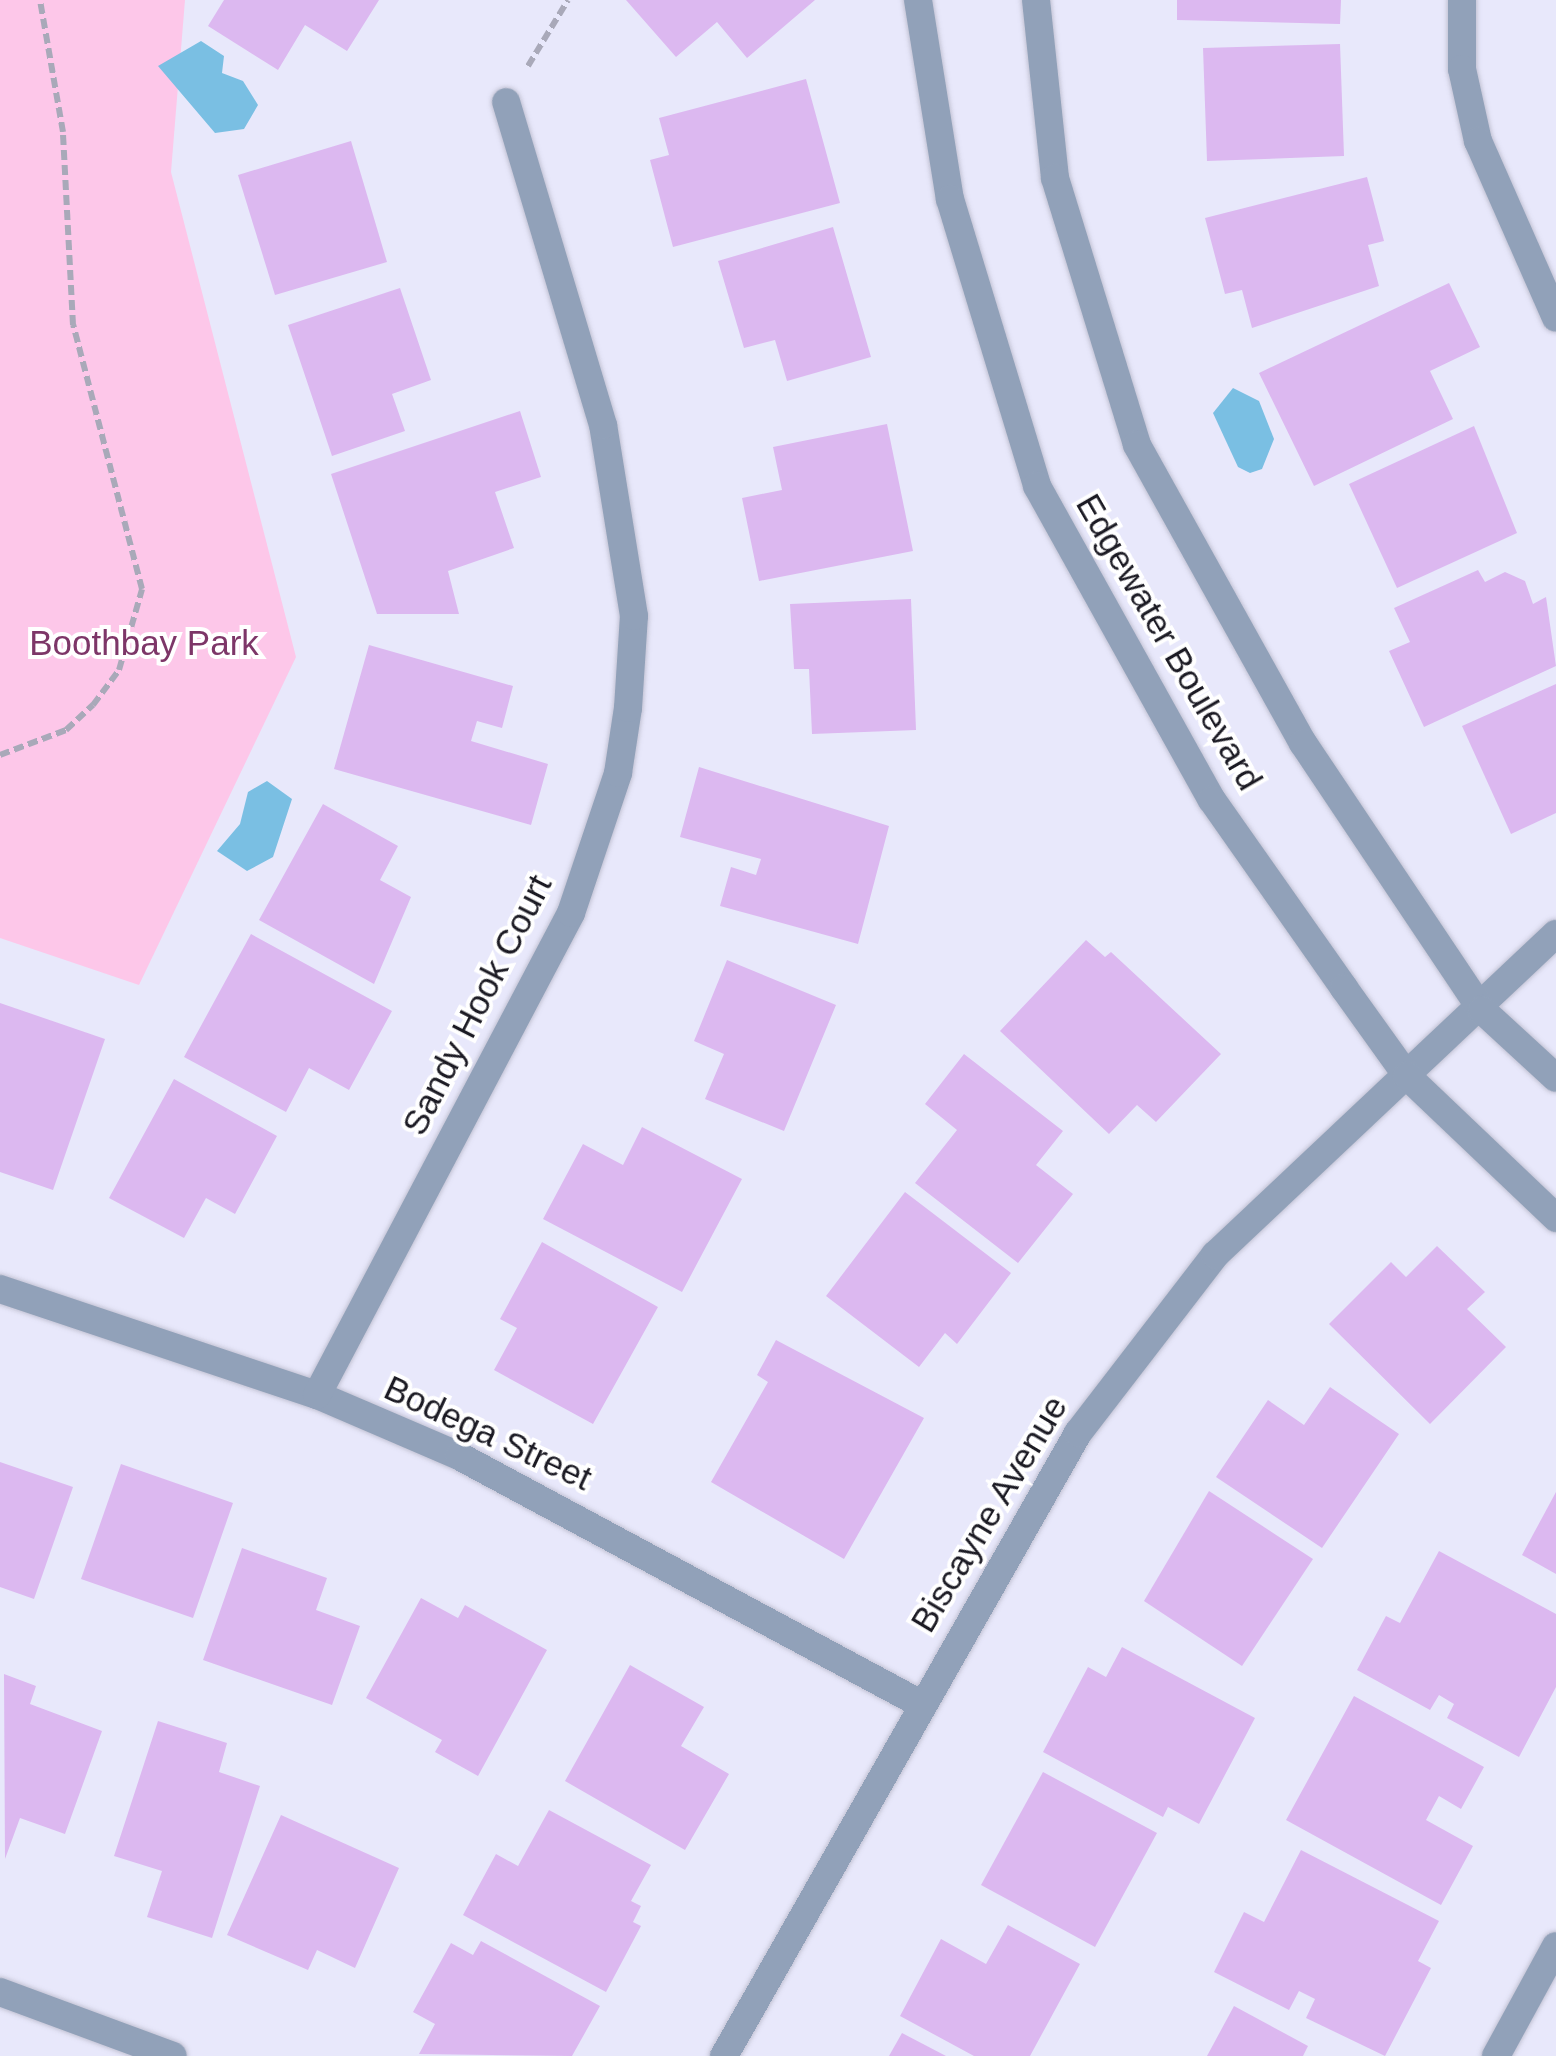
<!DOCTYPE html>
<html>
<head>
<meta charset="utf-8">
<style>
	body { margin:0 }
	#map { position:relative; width:1556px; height:2056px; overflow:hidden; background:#e8e8fb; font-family:Helvetica,sans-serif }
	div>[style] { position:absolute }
	.green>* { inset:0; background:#fdc7e9 }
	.water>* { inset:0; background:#7abfe3 }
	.building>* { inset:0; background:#dcb8f0 }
	.path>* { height:6px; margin-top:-3px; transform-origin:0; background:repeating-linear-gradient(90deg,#a9a9b9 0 10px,transparent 0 15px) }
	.roads { filter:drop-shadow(0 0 2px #c3c3d4) drop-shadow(0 0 2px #c3c3d4) }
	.minor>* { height:28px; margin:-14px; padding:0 14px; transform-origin:14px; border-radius:14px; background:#91a1b9 }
	.tertiary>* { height:28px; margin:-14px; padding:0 14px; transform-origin:14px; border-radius:14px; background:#91a1b9 }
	span { translate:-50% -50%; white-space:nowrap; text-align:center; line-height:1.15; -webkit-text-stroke:8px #fff; paint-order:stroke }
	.street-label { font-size:35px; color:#1b1a23 }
	.park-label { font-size:35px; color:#7d3668 }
</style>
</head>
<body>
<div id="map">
	<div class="green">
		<div style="clip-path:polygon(0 0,185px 0,171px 172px,296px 657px,139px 985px,0 938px)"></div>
	</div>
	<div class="water">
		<div style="clip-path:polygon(201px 41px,224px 56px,222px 73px,243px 81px,258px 105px,244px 129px,215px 133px,158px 66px)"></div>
		<div style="clip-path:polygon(1233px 388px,1259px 401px,1274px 439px,1262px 469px,1250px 473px,1238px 467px,1213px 413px)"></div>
		<div style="clip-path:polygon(267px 781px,292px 799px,273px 857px,247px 871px,217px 851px,240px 824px,248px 792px)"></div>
	</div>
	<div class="building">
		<div style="clip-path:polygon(224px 0,379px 0,347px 51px,305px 25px,278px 70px,208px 26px)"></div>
		<div style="clip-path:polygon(626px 0,815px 0,747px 58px,717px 22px,676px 57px)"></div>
		<div style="clip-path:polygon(1177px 0,1341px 0,1340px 24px,1177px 20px)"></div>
		<div style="clip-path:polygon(1340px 44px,1344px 156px,1207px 161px,1203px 48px)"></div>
		<div style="clip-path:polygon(806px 79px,840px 203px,673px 247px,650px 160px,669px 155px,659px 118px)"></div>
		<div style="clip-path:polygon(351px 141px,387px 262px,275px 295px,238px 175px)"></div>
		<div style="clip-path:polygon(1367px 177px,1384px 241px,1368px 245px,1379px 286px,1252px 328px,1242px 290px,1225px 294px,1205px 218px)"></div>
		<div style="clip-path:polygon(833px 227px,871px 357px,787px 381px,775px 340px,744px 348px,718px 261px)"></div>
		<div style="clip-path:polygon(1449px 283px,1480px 347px,1430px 371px,1453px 419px,1314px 486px,1259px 373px)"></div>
		<div style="clip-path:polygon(400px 288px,431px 380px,392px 394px,405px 431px,332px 456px,288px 325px)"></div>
		<div style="clip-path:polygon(520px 411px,541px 477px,495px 492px,514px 548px,448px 571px,459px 614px,377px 614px,331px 474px)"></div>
		<div style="clip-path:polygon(887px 424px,913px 551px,759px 581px,742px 498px,782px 490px,773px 447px)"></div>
		<div style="clip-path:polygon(1474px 426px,1517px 533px,1397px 588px,1349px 484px)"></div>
		<div style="clip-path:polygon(1478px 570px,1485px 582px,1505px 572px,1525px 581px,1533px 604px,1546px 597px,1556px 666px,1424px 727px,1389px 651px,1410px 642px,1394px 608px)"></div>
		<div style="clip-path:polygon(911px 599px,916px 730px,812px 734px,809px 669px,794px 669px,790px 604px)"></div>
		<div style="clip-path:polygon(369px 645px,513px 686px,502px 728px,477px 721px,471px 741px,548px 764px,531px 825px,334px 769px)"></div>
		<div style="clip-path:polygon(1556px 684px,1556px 813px,1511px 834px,1462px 726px)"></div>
		<div style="clip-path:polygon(699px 767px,889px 826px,858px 944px,720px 906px,731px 867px,756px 875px,761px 859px,680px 837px)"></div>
		<div style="clip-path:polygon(323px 804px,398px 846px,380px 880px,411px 897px,374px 984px,259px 920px)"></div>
		<div style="clip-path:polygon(251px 934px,392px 1011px,349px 1090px,309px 1068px,286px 1112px,184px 1057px)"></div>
		<div style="clip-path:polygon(1086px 940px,1105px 957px,1111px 952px,1221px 1054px,1156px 1122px,1137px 1105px,1109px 1134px,1000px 1031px)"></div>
		<div style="clip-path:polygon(727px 960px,836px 1005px,784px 1131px,705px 1099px,724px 1054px,694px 1041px)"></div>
		<div style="clip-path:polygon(0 1003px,105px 1039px,53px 1190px,0 1172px)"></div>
		<div style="clip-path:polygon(964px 1054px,1063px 1131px,1036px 1165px,1073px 1194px,1018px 1263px,915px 1183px,957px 1130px,925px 1104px)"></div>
		<div style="clip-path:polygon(174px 1079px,277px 1136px,235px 1214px,206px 1198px,184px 1238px,109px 1198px)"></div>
		<div style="clip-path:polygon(642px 1127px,742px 1179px,682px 1292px,543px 1219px,583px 1144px,623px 1165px)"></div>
		<div style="clip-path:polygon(905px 1192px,1011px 1273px,957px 1344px,945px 1333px,919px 1367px,826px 1296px)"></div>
		<div style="clip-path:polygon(542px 1242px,658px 1307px,593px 1424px,494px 1370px,517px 1328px,500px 1319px)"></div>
		<div style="clip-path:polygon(1437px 1246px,1485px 1292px,1467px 1309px,1506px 1347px,1430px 1424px,1329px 1324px,1391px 1262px,1406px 1277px)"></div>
		<div style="clip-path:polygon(776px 1340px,924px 1418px,844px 1559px,711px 1482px,768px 1382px,757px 1375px)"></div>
		<div style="clip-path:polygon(1330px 1387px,1399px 1434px,1322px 1548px,1216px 1477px,1268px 1400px,1304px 1425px)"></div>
		<div style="clip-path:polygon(0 1462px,73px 1487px,34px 1599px,0 1587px)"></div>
		<div style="clip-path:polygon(121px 1464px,233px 1503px,193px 1618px,81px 1579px)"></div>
		<div style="clip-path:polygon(1209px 1491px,1313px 1559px,1242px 1666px,1144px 1601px)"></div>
		<div style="clip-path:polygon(1556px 1492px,1556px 1574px,1522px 1555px)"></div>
		<div style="clip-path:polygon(242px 1548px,327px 1578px,316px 1610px,360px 1626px,332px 1705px,203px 1660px)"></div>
		<div style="clip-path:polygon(1439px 1551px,1556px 1614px,1556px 1687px,1519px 1757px,1447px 1718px,1454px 1704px,1439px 1695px,1430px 1710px,1357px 1670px,1386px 1616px,1400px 1623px)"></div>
		<div style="clip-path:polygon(421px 1598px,458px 1618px,465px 1605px,547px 1650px,478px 1776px,435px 1752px,442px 1740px,366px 1698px)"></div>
		<div style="clip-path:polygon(1122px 1647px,1255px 1718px,1199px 1824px,1168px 1807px,1163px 1817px,1043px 1752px,1088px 1667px,1106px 1677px)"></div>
		<div style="clip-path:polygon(630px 1665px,704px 1707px,681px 1746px,729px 1774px,685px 1850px,565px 1781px)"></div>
		<div style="clip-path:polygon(4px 1674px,36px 1686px,30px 1704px,102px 1731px,65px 1834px,20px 1818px,5px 1859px)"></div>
		<div style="clip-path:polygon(1354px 1696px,1484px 1767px,1461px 1809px,1439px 1796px,1426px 1820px,1473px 1846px,1441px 1905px,1286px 1820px)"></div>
		<div style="clip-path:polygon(158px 1721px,227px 1743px,219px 1772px,260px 1786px,212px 1938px,147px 1917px,162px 1871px,114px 1856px)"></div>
		<div style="clip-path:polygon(1043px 1772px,1157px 1833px,1095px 1947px,981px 1885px)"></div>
		<div style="clip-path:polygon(549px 1810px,651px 1865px,631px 1901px,641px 1906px,633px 1922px,641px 1926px,606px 1992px,463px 1915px,496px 1854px,518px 1866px)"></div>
		<div style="clip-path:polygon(281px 1815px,399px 1868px,355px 1968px,317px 1950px,308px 1970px,227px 1935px)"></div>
		<div style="clip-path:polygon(1301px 1850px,1439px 1921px,1418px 1961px,1431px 1968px,1385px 2056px,1306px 2018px,1315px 1999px,1299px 1991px,1289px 2010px,1214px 1972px,1244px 1912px,1264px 1922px)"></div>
		<div style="clip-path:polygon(1008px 1925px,1080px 1964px,1030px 2056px,974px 2056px,900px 2016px,941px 1939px,986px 1964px)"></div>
		<div style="clip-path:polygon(481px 1941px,600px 2006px,572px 2056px,419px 2054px,435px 2024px,413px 2012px,451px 1943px,473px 1955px)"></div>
		<div style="clip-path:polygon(1234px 2006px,1308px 2046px,1303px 2056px,1207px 2056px)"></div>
		<div style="clip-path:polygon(902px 2033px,946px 2056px,889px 2056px)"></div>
	</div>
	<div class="path">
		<div style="left:528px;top:66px;width:77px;rotate:-58.8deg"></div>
		<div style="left:0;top:755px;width:71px;rotate:-20.7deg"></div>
		<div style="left:66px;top:730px;width:37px;rotate:-43deg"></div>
		<div style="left:93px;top:705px;width:44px;rotate:-53.4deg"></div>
		<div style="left:119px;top:670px;width:84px;rotate:-74.1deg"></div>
		<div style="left:142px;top:589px;width:273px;rotate:-104.6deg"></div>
		<div style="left:73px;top:325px;width:193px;rotate:-93deg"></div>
		<div style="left:63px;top:132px;width:134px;rotate:-99.9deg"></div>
	</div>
	<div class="roads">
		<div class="minor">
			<div style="left:1462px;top:0;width:69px;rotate:90deg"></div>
			<div style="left:1462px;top:69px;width:74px;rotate:77.5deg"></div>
			<div style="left:1478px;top:141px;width:193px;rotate:66.2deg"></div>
			<div style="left:0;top:1289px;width:334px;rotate:18.5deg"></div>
			<div style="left:317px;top:1395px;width:155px;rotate:23.2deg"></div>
			<div style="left:459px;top:1456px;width:522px;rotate:28.23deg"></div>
			<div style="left:317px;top:1395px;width:545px;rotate:-62.21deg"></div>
			<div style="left:571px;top:913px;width:148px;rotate:-71.4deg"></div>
			<div style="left:618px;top:773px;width:66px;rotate:-81.3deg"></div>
			<div style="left:628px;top:708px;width:92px;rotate:-86.3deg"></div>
			<div style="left:634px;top:616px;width:193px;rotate:-99.2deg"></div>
			<div style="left:603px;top:425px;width:337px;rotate:-106.7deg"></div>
			<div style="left:0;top:1992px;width:184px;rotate:20.3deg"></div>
			<div style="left:724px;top:2056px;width:717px;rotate:-60.39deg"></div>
			<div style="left:1078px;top:1433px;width:225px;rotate:-52.4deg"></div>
			<div style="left:1215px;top:1255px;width:468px;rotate:-43.3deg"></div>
			<div style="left:1496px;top:2056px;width:125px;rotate:-61.4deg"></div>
		</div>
		<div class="tertiary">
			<div style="left:918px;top:0;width:202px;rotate:80.9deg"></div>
			<div style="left:950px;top:199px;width:300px;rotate:73.1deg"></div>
			<div style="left:1037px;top:486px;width:359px;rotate:60.9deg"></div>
			<div style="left:1212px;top:800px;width:230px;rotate:54.9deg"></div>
			<div style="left:1344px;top:988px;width:108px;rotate:54.4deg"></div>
			<div style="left:1407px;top:1076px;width:206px;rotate:43.6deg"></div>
			<div style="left:1036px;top:0;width:179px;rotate:83.9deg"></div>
			<div style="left:1055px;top:178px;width:279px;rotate:72.9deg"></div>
			<div style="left:1137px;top:445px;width:341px;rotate:60.9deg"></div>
			<div style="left:1303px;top:743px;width:321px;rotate:56.2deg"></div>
			<div style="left:1482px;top:1010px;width:100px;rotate:42.6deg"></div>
		</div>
	</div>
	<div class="street-label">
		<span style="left:1169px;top:642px;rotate:60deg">Edgewater Boulevard</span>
		<span style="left:477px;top:1005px;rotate:-63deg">Sandy Hook Court</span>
		<span style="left:488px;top:1433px;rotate:25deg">Bodega Street</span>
		<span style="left:989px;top:1514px;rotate:-59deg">Biscayne Avenue</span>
	</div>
	<div class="park-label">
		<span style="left:144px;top:643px">Boothbay Park</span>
	</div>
</div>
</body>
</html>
